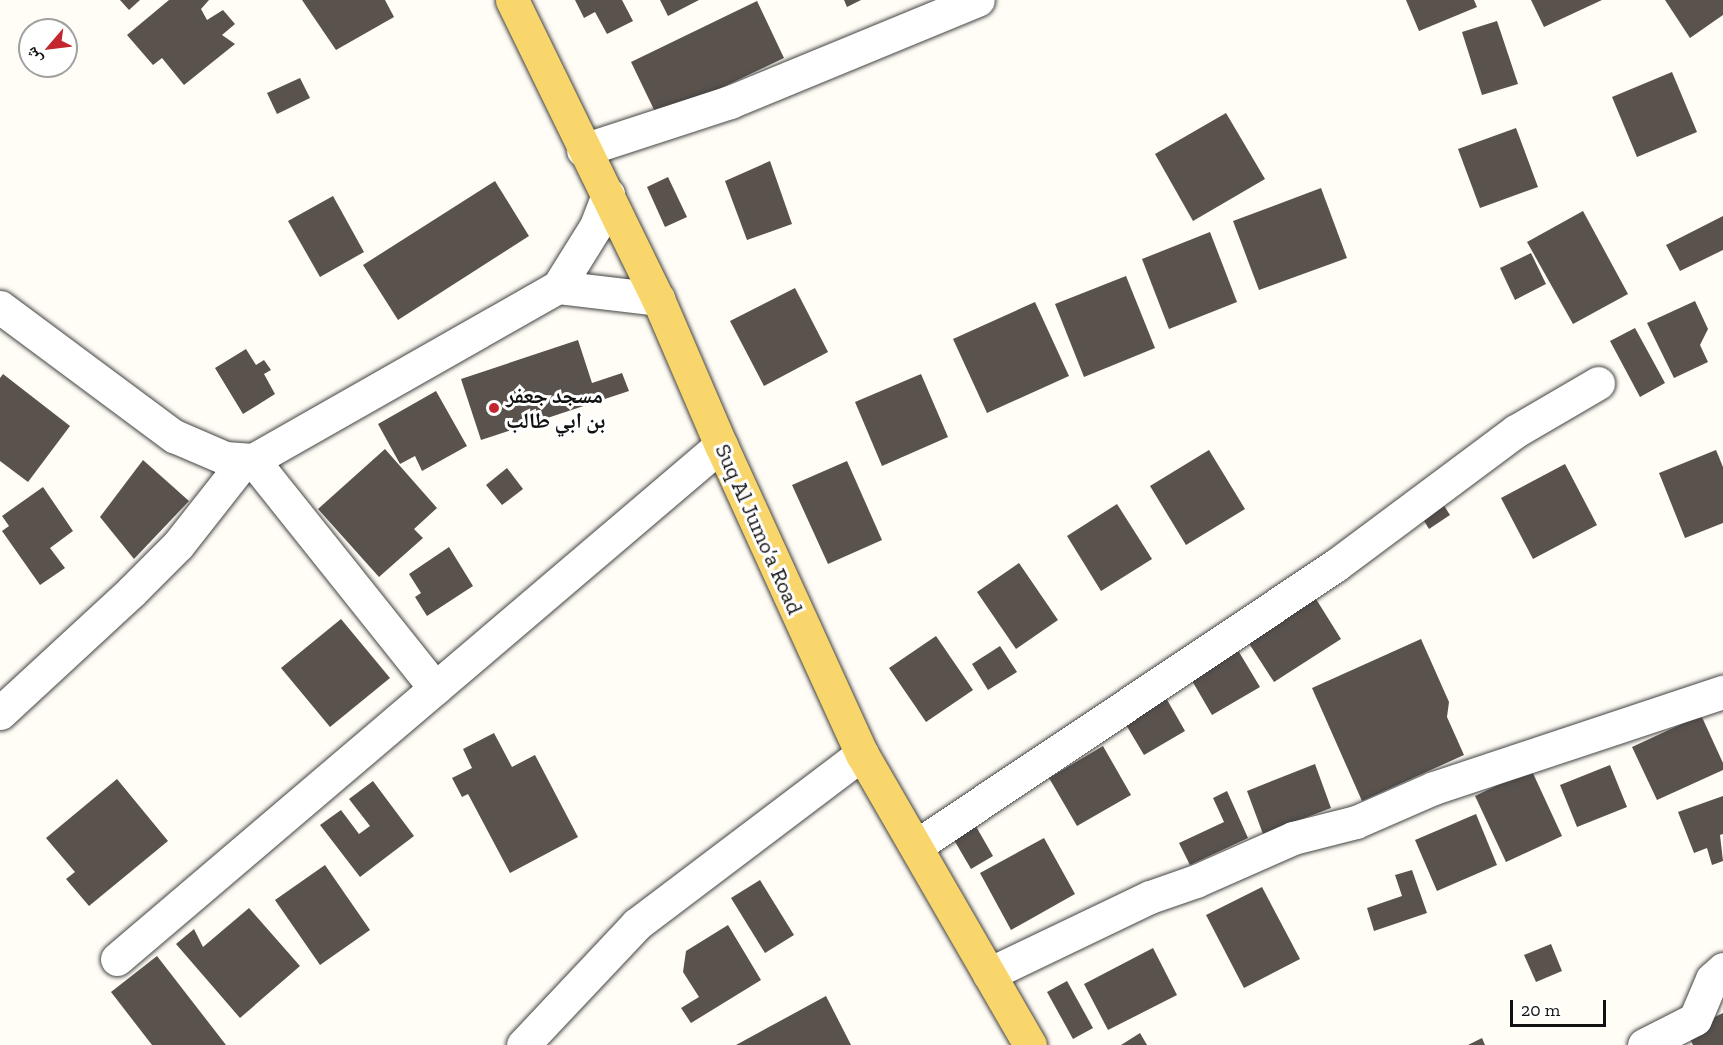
<!DOCTYPE html>
<html>
<head>
<meta charset="utf-8">
<style>
	body { margin:0 }
	#map { position:relative; width:1723px; height:1045px; overflow:hidden; background:#fffdf5; font-family:"Zilla Slab","Noto Naskh Arabic",serif }
	div>[style] { position:absolute }
	.building>* { inset:0; background:#5a524d }
	.roads { filter:drop-shadow(0 0 2px #444) drop-shadow(0 0 2px #444) }
	.minor>* { height:33px; margin:-16.5px; padding:0 16.5px; transform-origin:16.5px; border-radius:16.5px; background:#fff }
	.major>* { height:33px; margin:-16.5px; padding:0 16.5px; transform-origin:16.5px; border-radius:16.5px; background:#f9d66b }
	.dots>* { width:16px; height:16px; translate:-50% -50%; box-sizing:border-box; border:3px solid #fff; border-radius:50% }
	span { translate:-50% -50%; white-space:nowrap; text-align:center; line-height:1.15; -webkit-text-stroke:6px #fff; paint-order:stroke }
	.poi-label { font-size:22px; color:#111; font-weight:700 }
	.left { translate:0 -50%; text-align:left }
	.street-label { font-size:22px; color:#111 }
	.north { position:absolute; left:18px; top:18px; width:60px; height:60px; box-sizing:border-box; background:#fff; border:2px solid #a0a0a0; border-radius:50%; rotate:242deg; font-size:16px; font-weight:700; line-height:24px; text-align:center; color:#111 }
	.north::after { content:''; display:block; margin:auto; width:21px; height:27px; background:#c4262e; clip-path:polygon(50% 0,100% 100%,50% 72%,0 100%) }
	.scale { position:absolute; left:1510px; top:1000px; width:96px; height:27px; box-sizing:border-box; border:3px solid #111; border-top:0; padding-left:8px; font-size:18px; line-height:21px; white-space:nowrap; color:#111; -webkit-text-stroke:4px #fff; paint-order:stroke }
</style>
</head>
<body>
<div id="map">
	<div class="building">
		<div style="clip-path:polygon(120px 0,140px 0,129px 10px)"></div>
		<div style="clip-path:polygon(169px 0,209px 0,201px 9px,207px 20px,223px 10px,235px 24px,222px 35px,235px 44px,184px 85px,162px 58px,153px 65px,127px 35px)"></div>
		<div style="clip-path:polygon(302px 0,385px 0,394px 17px,336px 50px)"></div>
		<div style="clip-path:polygon(575px 0,622px 0,633px 21px,607px 34px,595px 12px,584px 18px)"></div>
		<div style="clip-path:polygon(660px 0,699px 0,668px 16px)"></div>
		<div style="clip-path:polygon(844px 0,861px 0,847px 7px)"></div>
		<div style="clip-path:polygon(1406px 0,1474px 0,1477px 7px,1419px 31px)"></div>
		<div style="clip-path:polygon(1531px 0,1602px 0,1544px 27px)"></div>
		<div style="clip-path:polygon(1665px 0,1723px 0,1723px 15px,1690px 38px)"></div>
		<div style="clip-path:polygon(757px 1px,784px 58px,658px 118px,631px 62px)"></div>
		<div style="clip-path:polygon(1497px 21px,1518px 84px,1482px 95px,1462px 32px)"></div>
		<div style="clip-path:polygon(1672px 72px,1697px 132px,1637px 157px,1612px 97px)"></div>
		<div style="clip-path:polygon(300px 78px,310px 98px,277px 114px,267px 93px)"></div>
		<div style="clip-path:polygon(1226px 113px,1265px 179px,1193px 221px,1155px 154px)"></div>
		<div style="clip-path:polygon(1516px 128px,1538px 187px,1480px 208px,1458px 149px)"></div>
		<div style="clip-path:polygon(770px 161px,792px 224px,747px 240px,725px 181px)"></div>
		<div style="clip-path:polygon(668px 177px,687px 217px,665px 227px,647px 187px)"></div>
		<div style="clip-path:polygon(495px 181px,529px 236px,398px 320px,363px 265px)"></div>
		<div style="clip-path:polygon(1321px 188px,1347px 258px,1259px 290px,1233px 221px)"></div>
		<div style="clip-path:polygon(333px 196px,364px 252px,320px 277px,288px 221px)"></div>
		<div style="clip-path:polygon(1583px 211px,1628px 294px,1573px 324px,1527px 242px)"></div>
		<div style="clip-path:polygon(1723px 216px,1723px 250px,1680px 271px,1666px 245px)"></div>
		<div style="clip-path:polygon(1210px 232px,1237px 302px,1169px 329px,1142px 259px)"></div>
		<div style="clip-path:polygon(1531px 253px,1546px 284px,1515px 300px,1500px 268px)"></div>
		<div style="clip-path:polygon(1126px 276px,1155px 348px,1084px 377px,1055px 304px)"></div>
		<div style="clip-path:polygon(795px 288px,828px 352px,764px 386px,730px 321px)"></div>
		<div style="clip-path:polygon(1695px 301px,1708px 329px,1700px 345px,1708px 362px,1674px 378px,1647px 323px)"></div>
		<div style="clip-path:polygon(1035px 302px,1069px 376px,987px 413px,953px 339px)"></div>
		<div style="clip-path:polygon(1635px 328px,1665px 383px,1640px 397px,1610px 341px)"></div>
		<div style="clip-path:polygon(578px 340px,592px 383px,622px 373px,629px 391px,481px 440px,461px 379px)"></div>
		<div style="clip-path:polygon(246px 349px,256px 365px,264px 360px,271px 370px,264px 374px,275px 394px,243px 414px,215px 368px)"></div>
		<div style="clip-path:polygon(3px 374px,70px 426px,28px 482px,0 461px,0 378px)"></div>
		<div style="clip-path:polygon(921px 374px,948px 437px,882px 466px,855px 402px)"></div>
		<div style="clip-path:polygon(436px 391px,467px 446px,422px 471px,415px 456px,400px 464px,378px 424px)"></div>
		<div style="clip-path:polygon(385px 449px,437px 508px,414px 529px,423px 538px,379px 577px,318px 509px)"></div>
		<div style="clip-path:polygon(1209px 450px,1245px 509px,1186px 545px,1150px 486px)"></div>
		<div style="clip-path:polygon(1716px 450px,1723px 467px,1723px 523px,1685px 538px,1659px 473px)"></div>
		<div style="clip-path:polygon(143px 460px,189px 501px,134px 559px,100px 517px)"></div>
		<div style="clip-path:polygon(847px 461px,882px 540px,828px 564px,792px 485px)"></div>
		<div style="clip-path:polygon(1565px 464px,1597px 525px,1533px 559px,1501px 498px)"></div>
		<div style="clip-path:polygon(507px 468px,523px 489px,502px 505px,486px 485px)"></div>
		<div style="clip-path:polygon(43px 487px,73px 531px,50px 548px,65px 568px,40px 585px,2px 531px,9px 526px,2px 516px)"></div>
		<div style="clip-path:polygon(1434px 490px,1450px 515px,1429px 529px,1413px 503px)"></div>
		<div style="clip-path:polygon(1117px 504px,1152px 559px,1101px 591px,1067px 536px)"></div>
		<div style="clip-path:polygon(449px 547px,473px 586px,427px 616px,415px 597px,421px 593px,409px 574px)"></div>
		<div style="clip-path:polygon(1019px 563px,1058px 620px,1016px 649px,977px 592px)"></div>
		<div style="clip-path:polygon(1316px 599px,1341px 639px,1274px 682px,1248px 642px)"></div>
		<div style="clip-path:polygon(341px 619px,390px 678px,330px 727px,281px 668px)"></div>
		<div style="clip-path:polygon(1224px 627px,1260px 687px,1212px 715px,1177px 655px)"></div>
		<div style="clip-path:polygon(936px 636px,973px 690px,926px 722px,889px 668px)"></div>
		<div style="clip-path:polygon(1421px 639px,1449px 702px,1447px 717px,1464px 755px,1362px 801px,1312px 688px)"></div>
		<div style="clip-path:polygon(1000px 646px,1017px 672px,988px 690px,972px 664px)"></div>
		<div style="clip-path:polygon(1158px 684px,1185px 731px,1144px 755px,1116px 708px)"></div>
		<div style="clip-path:polygon(1701px 715px,1723px 763px,1723px 770px,1657px 800px,1632px 747px)"></div>
		<div style="clip-path:polygon(494px 733px,512px 767px,535px 755px,578px 837px,510px 873px,468px 794px,462px 797px,452px 778px,472px 768px,463px 749px)"></div>
		<div style="clip-path:polygon(1103px 746px,1131px 795px,1077px 826px,1049px 778px)"></div>
		<div style="clip-path:polygon(1315px 764px,1331px 808px,1263px 834px,1247px 791px)"></div>
		<div style="clip-path:polygon(1610px 765px,1627px 807px,1577px 827px,1560px 785px)"></div>
		<div style="clip-path:polygon(1531px 769px,1562px 836px,1506px 862px,1475px 796px)"></div>
		<div style="clip-path:polygon(117px 779px,168px 841px,89px 906px,66px 879px,75px 872px,46px 838px)"></div>
		<div style="clip-path:polygon(373px 781px,414px 836px,360px 877px,320px 825px,341px 810px,359px 834px,370px 826px,349px 799px)"></div>
		<div style="clip-path:polygon(1227px 791px,1248px 838px,1190px 865px,1179px 843px,1224px 822px,1213px 798px)"></div>
		<div style="clip-path:polygon(1723px 796px,1723px 834px,1720px 835px,1723px 861px,1712px 865px,1707px 848px,1694px 853px,1678px 812px)"></div>
		<div style="clip-path:polygon(1476px 814px,1497px 865px,1437px 891px,1415px 840px)"></div>
		<div style="clip-path:polygon(970px 816px,993px 856px,971px 869px,947px 828px)"></div>
		<div style="clip-path:polygon(1044px 838px,1075px 894px,1011px 930px,980px 873px)"></div>
		<div style="clip-path:polygon(325px 865px,370px 930px,320px 965px,275px 900px)"></div>
		<div style="clip-path:polygon(1412px 870px,1427px 913px,1374px 931px,1367px 908px,1402px 896px,1395px 875px)"></div>
		<div style="clip-path:polygon(760px 880px,794px 935px,765px 953px,731px 898px)"></div>
		<div style="clip-path:polygon(1262px 887px,1300px 959px,1244px 988px,1206px 915px)"></div>
		<div style="clip-path:polygon(249px 908px,300px 966px,240px 1018px,176px 944px,194px 929px,203px 947px)"></div>
		<div style="clip-path:polygon(728px 925px,761px 980px,691px 1023px,681px 1008px,699px 997px,683px 972px,686px 951px)"></div>
		<div style="clip-path:polygon(1551px 944px,1562px 971px,1536px 982px,1524px 955px)"></div>
		<div style="clip-path:polygon(1153px 948px,1177px 995px,1108px 1030px,1084px 984px)"></div>
		<div style="clip-path:polygon(157px 956px,226px 1045px,152px 1045px,111px 992px)"></div>
		<div style="clip-path:polygon(1067px 981px,1093px 1028px,1073px 1039px,1047px 992px)"></div>
		<div style="clip-path:polygon(826px 996px,851px 1045px,736px 1045px)"></div>
		<div style="clip-path:polygon(1723px 1013px,1723px 1045px,1693px 1045px,1686px 1031px)"></div>
		<div style="clip-path:polygon(1140px 1033px,1147px 1045px,1121px 1045px)"></div>
		<div style="clip-path:polygon(1482px 1038px,1485px 1045px,1468px 1045px)"></div>
	</div>
	<div class="roads">
		<div class="minor">
			<div style="left:583px;top:150px;width:155px;rotate:-18.1deg"></div>
			<div style="left:730px;top:102px;width:268px;rotate:-22.4deg"></div>
			<div style="left:558px;top:287px;width:101px;rotate:6.8deg"></div>
			<div style="left:0;top:307px;width:217px;rotate:36.6deg"></div>
			<div style="left:174px;top:436px;width:56px;rotate:23.3deg"></div>
			<div style="left:225px;top:458px;width:28px;rotate:4deg"></div>
			<div style="left:253px;top:460px;width:351px;rotate:-29.6deg"></div>
			<div style="left:558px;top:287px;width:72px;rotate:-58.1deg"></div>
			<div style="left:596px;top:226px;width:34px;rotate:-69deg"></div>
			<div style="left:253px;top:460px;width:292px;rotate:51.4deg"></div>
			<div style="left:0;top:713px;width:180px;rotate:-42.7deg"></div>
			<div style="left:132px;top:591px;width:65px;rotate:-45deg"></div>
			<div style="left:178px;top:545px;width:107px;rotate:-51.8deg"></div>
			<div style="left:916px;top:846px;width:505px;rotate:-33.78deg"></div>
			<div style="left:1336px;top:565px;width:224px;rotate:-36.7deg"></div>
			<div style="left:1516px;top:431px;width:95px;rotate:-30.3deg"></div>
			<div style="left:117px;top:959px;width:793px;rotate:-40.4deg"></div>
			<div style="left:989px;top:974px;width:178px;rotate:-25.6deg"></div>
			<div style="left:1150px;top:897px;width:49px;rotate:-19.2deg"></div>
			<div style="left:1196px;top:881px;width:106px;rotate:-23.9deg"></div>
			<div style="left:1293px;top:838px;width:65px;rotate:-14.3deg"></div>
			<div style="left:1356px;top:822px;width:85px;rotate:-23.6deg"></div>
			<div style="left:1434px;top:788px;width:305px;rotate:-18.4deg"></div>
			<div style="left:523px;top:1045px;width:166px;rotate:-46.7deg"></div>
			<div style="left:637px;top:924px;width:282px;rotate:-37.1deg"></div>
			<div style="left:1644px;top:1045px;width:57px;rotate:-27deg"></div>
			<div style="left:1695px;top:1019px;width:43px;rotate:-67deg"></div>
			<div style="left:1712px;top:979px;width:15px;rotate:-42deg"></div>
		</div>
		<div class="major">
			<div style="left:512px;top:0;width:333px;rotate:64deg"></div>
			<div style="left:658px;top:299px;width:159px;rotate:66.7deg"></div>
			<div style="left:721px;top:445px;width:340px;rotate:65.5deg"></div>
			<div style="left:862px;top:754px;width:336px;rotate:60deg"></div>
		</div>
	</div>
	<div class="dots">
		<div style="left:494px;top:408px;background:#c4262e"></div>
	</div>
	<div class="poi-label">
		<span class="left" style="left:506px;top:408px">مسجد جعفر<br>بن ابي طالب</span>
	</div>
	<div class="street-label">
		<span style="left:759px;top:529px;rotate:66deg">Suq Al Jumo’a Road</span>
	</div>
	<div class="north">ش</div>
	<div class="scale">20 m</div>
</div>
</body>
</html>
